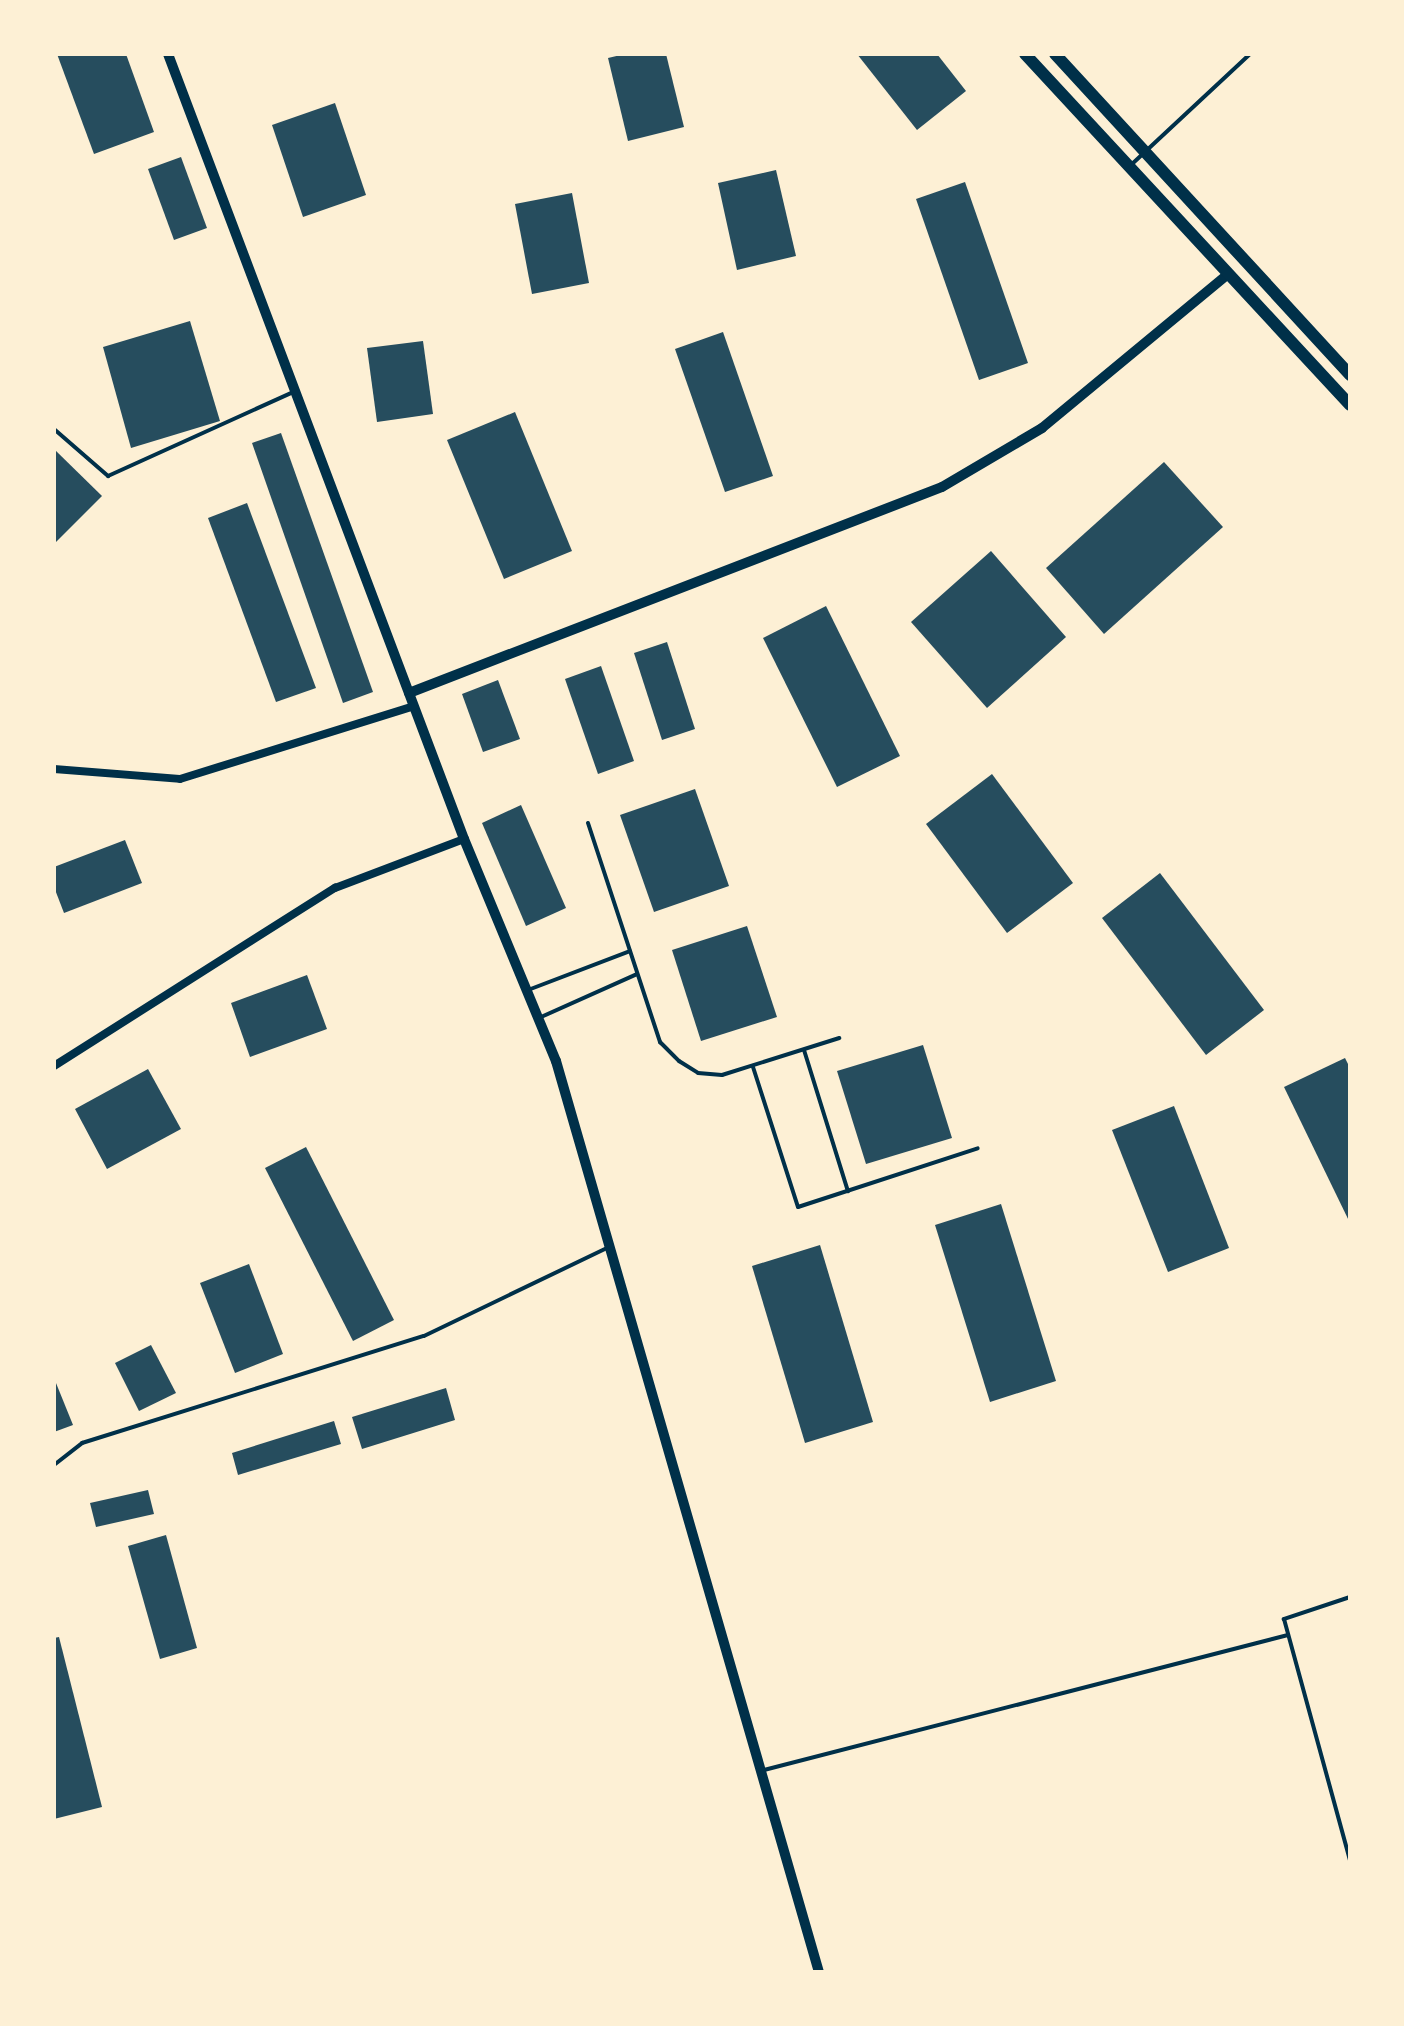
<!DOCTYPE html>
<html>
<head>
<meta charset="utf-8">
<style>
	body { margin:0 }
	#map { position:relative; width:1404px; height:2026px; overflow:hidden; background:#fdf0d5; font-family:Lato,sans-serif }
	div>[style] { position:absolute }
	.building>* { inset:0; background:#264d5e }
	.service>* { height:4px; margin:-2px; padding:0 2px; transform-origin:2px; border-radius:2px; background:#003049 }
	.minor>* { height:8px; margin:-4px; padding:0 4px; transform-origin:4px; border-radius:4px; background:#003049 }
	.tertiary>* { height:10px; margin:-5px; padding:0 5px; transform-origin:5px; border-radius:5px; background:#003049 }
	.secondary>* { height:12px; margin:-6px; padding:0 6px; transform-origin:6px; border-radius:6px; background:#003049 }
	span { translate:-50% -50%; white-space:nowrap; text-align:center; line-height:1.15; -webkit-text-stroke:6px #fdf0d5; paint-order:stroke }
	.frame { position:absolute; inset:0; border:56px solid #fdf0d5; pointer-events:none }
</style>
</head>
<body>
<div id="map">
	<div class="building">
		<div style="clip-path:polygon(57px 54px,126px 54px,154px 132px,94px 154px)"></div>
		<div style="clip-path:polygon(625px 54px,666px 54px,684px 127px,628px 141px,608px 58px)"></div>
		<div style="clip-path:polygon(857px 54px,937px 54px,966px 91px,917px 130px)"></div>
		<div style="clip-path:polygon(335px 103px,366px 195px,303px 217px,272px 125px)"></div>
		<div style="clip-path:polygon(181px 157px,207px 228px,174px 240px,148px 169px)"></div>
		<div style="clip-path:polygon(776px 170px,796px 256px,737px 270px,718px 183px)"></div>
		<div style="clip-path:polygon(965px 182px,1028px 363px,979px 380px,916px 199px)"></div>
		<div style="clip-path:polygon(572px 193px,589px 283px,532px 294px,515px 204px)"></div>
		<div style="clip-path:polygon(190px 321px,220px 421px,131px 448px,103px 347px)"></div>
		<div style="clip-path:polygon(723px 332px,773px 476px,725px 492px,675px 349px)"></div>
		<div style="clip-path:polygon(423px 341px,433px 414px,377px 422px,367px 348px)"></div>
		<div style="clip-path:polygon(515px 412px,572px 551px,504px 579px,447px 440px)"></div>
		<div style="clip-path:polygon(281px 433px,373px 692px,343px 703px,252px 443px)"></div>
		<div style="clip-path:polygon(54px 449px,102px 496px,54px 544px)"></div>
		<div style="clip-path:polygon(1164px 462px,1223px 527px,1104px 634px,1046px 568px)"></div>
		<div style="clip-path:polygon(247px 503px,316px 688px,276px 702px,208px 518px)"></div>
		<div style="clip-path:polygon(991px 551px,1066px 637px,987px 708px,911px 622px)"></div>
		<div style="clip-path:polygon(826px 606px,900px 756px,837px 787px,763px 638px)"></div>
		<div style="clip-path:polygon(667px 642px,695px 729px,662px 740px,634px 653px)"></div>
		<div style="clip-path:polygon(601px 666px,634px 761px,598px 774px,565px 679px)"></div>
		<div style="clip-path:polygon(498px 680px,520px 739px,483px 752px,462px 694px)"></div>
		<div style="clip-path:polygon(992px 774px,1073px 883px,1007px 933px,926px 824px)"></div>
		<div style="clip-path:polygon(695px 789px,729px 886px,654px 912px,620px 815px)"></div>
		<div style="clip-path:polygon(521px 805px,566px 908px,526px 926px,482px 823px)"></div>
		<div style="clip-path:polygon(125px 840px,142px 883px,64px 913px,54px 887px,54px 867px)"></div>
		<div style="clip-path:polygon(1160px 873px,1264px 1010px,1206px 1055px,1102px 918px)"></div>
		<div style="clip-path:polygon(747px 926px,777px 1017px,701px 1041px,672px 950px)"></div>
		<div style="clip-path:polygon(307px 975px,327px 1029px,250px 1057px,231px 1003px)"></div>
		<div style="clip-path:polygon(923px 1045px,952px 1138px,866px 1164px,837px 1071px)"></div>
		<div style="clip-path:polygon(1345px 1058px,1350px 1068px,1350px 1223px,1284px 1087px)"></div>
		<div style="clip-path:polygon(148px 1069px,181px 1129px,107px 1169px,75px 1109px)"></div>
		<div style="clip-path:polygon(1174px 1106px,1229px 1248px,1168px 1272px,1112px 1130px)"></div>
		<div style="clip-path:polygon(306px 1147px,394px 1320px,353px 1341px,265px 1168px)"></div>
		<div style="clip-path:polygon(1001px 1204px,1056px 1381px,990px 1402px,935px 1225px)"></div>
		<div style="clip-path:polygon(820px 1245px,873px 1422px,805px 1443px,752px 1266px)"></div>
		<div style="clip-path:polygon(249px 1264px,283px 1354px,235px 1373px,200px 1283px)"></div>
		<div style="clip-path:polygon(151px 1345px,176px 1393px,139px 1411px,115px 1363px)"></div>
		<div style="clip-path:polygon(56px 1383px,73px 1425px,54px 1432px,54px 1384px)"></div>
		<div style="clip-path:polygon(446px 1388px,455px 1420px,362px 1449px,352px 1417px)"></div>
		<div style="clip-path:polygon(334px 1421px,341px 1444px,238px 1475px,232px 1453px)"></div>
		<div style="clip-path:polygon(148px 1490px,154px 1514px,96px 1527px,90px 1503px)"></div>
		<div style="clip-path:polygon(166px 1535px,197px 1648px,160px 1659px,128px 1546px)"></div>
		<div style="clip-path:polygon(59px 1637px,102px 1807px,54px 1819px,54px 1638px)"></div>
	</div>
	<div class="service">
		<div style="left:1132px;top:164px;width:161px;rotate:-43deg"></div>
		<div style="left:54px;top:429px;width:72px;rotate:41deg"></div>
		<div style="left:108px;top:476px;width:205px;rotate:-24.4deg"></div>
		<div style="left:588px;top:823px;width:231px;rotate:71.8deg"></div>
		<div style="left:660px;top:1042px;width:27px;rotate:45deg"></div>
		<div style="left:679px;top:1061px;width:22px;rotate:32deg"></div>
		<div style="left:698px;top:1073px;width:24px;rotate:5deg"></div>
		<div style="left:722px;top:1075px;width:123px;rotate:-17.5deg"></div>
		<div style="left:528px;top:990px;width:109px;rotate:-20.9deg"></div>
		<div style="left:541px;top:1017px;width:105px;rotate:-24.1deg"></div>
		<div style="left:804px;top:1050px;width:148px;rotate:72.7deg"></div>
		<div style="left:753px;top:1067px;width:147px;rotate:72.2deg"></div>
		<div style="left:798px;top:1207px;width:189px;rotate:-18.1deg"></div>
		<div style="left:54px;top:1465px;width:36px;rotate:-38deg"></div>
		<div style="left:82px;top:1443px;width:358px;rotate:-17.4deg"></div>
		<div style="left:424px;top:1336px;width:203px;rotate:-25.7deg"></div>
		<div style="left:1350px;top:1597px;width:70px;rotate:161.6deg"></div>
		<div style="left:1284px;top:1619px;width:251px;rotate:74.7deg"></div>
		<div style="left:764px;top:1770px;width:541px;rotate:-14.45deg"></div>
	</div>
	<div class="minor">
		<div style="left:54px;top:769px;width:126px;rotate:4.5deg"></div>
		<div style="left:180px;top:779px;width:245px;rotate:-17.3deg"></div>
		<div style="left:54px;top:1066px;width:333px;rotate:-32.4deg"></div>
		<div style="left:335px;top:888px;width:138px;rotate:-20.8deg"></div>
	</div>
	<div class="tertiary">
		<div style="left:168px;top:54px;width:839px;rotate:69.34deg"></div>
		<div style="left:464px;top:839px;width:240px;rotate:67.5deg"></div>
		<div style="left:556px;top:1061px;width:948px;rotate:73.9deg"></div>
		<div style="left:409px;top:693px;width:571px;rotate:-21.13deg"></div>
		<div style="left:942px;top:487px;width:116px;rotate:-30.5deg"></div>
		<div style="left:1042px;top:428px;width:240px;rotate:-39.6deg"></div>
	</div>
	<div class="secondary">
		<div style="left:1025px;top:54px;width:478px;rotate:47.2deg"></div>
		<div style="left:1055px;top:54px;width:436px;rotate:47.4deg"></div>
	</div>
	<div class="frame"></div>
</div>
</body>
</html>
